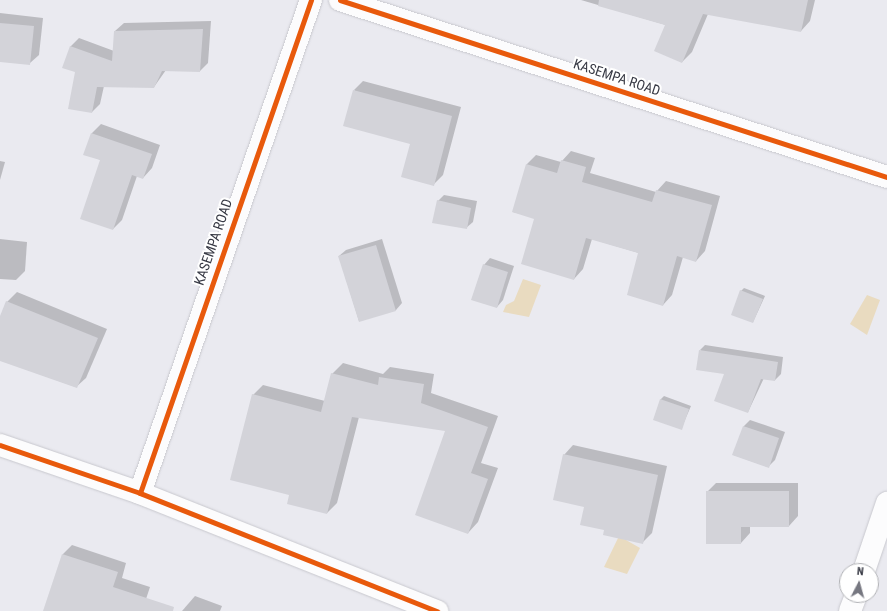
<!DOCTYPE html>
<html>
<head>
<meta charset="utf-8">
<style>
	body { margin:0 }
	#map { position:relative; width:887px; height:611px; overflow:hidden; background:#eaeaf0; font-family:"Roboto Condensed",sans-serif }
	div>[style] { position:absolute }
	.water>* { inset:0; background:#e9dbc0 }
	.shadow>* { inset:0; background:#0003 }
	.building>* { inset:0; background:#d3d3d9 }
	.roads { filter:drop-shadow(0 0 1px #c8c8ce) drop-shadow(0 0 1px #c8c8ce) }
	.minor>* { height:22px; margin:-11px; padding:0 11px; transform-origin:11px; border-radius:11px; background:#fcfcfd }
	.tertiary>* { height:22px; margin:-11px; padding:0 11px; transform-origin:11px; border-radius:11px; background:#fcfcfd }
	.cycleway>* { height:5px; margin:-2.5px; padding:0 2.5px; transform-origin:2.5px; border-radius:2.5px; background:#e8590c }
	span { translate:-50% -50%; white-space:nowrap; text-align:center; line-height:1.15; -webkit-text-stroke:4px #fff; paint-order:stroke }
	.street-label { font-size:14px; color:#373944 }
	.north { position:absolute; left:839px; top:563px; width:40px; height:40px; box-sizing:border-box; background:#fff; border:1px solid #afb0b4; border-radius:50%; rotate:6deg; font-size:11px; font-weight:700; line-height:16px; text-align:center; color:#373944 }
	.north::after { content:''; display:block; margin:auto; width:14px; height:18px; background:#767780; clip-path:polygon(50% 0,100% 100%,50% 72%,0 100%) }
</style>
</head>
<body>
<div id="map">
	<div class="water">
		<div style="clip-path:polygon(523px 279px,541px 285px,529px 317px,503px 312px,506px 305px,514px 301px)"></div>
		<div style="clip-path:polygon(867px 295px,880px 300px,867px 335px,850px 324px)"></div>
		<div style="clip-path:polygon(619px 536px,640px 548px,627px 574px,604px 567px)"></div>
	</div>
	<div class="shadow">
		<div style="clip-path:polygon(581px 0,815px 0,810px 21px,801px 31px,708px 14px,692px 52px,682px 62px,666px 25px)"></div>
		<div style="clip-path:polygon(0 13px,43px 18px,39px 55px,30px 63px,0 61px)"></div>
		<div style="clip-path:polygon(211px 21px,208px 63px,200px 71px,166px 70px,154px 87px,104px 86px,100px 104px,92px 112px,70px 47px,79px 38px,114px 51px,115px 31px,124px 23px)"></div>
		<div style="clip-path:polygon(363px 81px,461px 107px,443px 175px,433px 185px,411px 143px,354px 90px)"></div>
		<div style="clip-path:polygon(101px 124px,160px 145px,152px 168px,143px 178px,137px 176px,122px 220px,113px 229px,101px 160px,85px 154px,92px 133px)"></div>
		<div style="clip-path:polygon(571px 151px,595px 158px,590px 173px,656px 192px,666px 181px,720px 196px,705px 251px,696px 261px,683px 257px,672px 295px,663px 305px,639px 253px,592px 239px,583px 269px,574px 279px,536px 218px,513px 212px,527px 164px,536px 155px,561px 162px)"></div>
		<div style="clip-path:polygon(0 161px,5px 162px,0 180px)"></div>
		<div style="clip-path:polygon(444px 195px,477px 201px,473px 222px,466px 228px,438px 201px)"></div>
		<div style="clip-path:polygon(0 239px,27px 242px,25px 271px,16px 280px,0 279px)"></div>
		<div style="clip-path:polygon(382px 239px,402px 303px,396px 310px,359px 321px,339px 256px,346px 250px)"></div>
		<div style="clip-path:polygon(490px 258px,514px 266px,503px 300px,497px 307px,484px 265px)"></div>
		<div style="clip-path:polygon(744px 288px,765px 296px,753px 322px,741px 291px)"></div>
		<div style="clip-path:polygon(17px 292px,107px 329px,86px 378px,76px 387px,0 360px,0 318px,7px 302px)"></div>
		<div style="clip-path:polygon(705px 345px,783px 357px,781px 374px,775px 380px,764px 378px,748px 412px,725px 373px,700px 350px)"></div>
		<div style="clip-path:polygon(343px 363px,383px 374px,390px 367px,434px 374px,431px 393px,498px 416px,481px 463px,498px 468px,478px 522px,468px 533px,446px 430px,359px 417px,337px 503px,327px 513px,291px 494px,253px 395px,263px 385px,325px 401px,332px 374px)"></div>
		<div style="clip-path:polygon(664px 396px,691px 406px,681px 429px,660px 400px)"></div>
		<div style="clip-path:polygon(750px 420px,785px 432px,775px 460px,768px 467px,734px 455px,744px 426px)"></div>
		<div style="clip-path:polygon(573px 445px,667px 466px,652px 533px,642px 543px,586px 506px,564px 455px)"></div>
		<div style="clip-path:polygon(716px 483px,798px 483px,798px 516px,789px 526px,750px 526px,750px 533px,741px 543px,707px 492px)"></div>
		<div style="clip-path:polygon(72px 545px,126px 563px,122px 578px,150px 587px,142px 611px,44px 611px,63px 554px)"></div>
		<div style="clip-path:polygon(195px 596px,222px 606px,220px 611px,182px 611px)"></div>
	</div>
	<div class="building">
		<div style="clip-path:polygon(599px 0,808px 0,801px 32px,703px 14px,682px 63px,654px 51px,665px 25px,598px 6px)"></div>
		<div style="clip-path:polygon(0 23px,34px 26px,30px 65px,0 62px)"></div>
		<div style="clip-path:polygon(203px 29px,200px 72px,162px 71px,154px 88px,97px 87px,92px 113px,68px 109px,75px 72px,62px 68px,70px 46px,112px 61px,114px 31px)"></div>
		<div style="clip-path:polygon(353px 90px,452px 116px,434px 186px,401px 177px,410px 144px,343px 126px)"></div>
		<div style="clip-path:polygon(91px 133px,152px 154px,143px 179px,132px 175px,113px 230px,80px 219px,100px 160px,83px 155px)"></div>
		<div style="clip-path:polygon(561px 160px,586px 167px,582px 182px,652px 202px,656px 190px,712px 205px,696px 262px,677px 256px,663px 306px,627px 295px,638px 253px,586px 238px,574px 280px,521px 264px,534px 219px,512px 212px,526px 164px,557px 173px)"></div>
		<div style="clip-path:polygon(437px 200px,471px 208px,467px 229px,432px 223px)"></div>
		<div style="clip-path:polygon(376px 245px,396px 311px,359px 322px,338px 256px)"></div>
		<div style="clip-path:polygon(483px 264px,508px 272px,497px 308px,471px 300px)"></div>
		<div style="clip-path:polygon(740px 290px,763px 299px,753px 323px,731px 315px)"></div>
		<div style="clip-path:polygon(6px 301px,98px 338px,77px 388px,0 361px,0 316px)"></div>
		<div style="clip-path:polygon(699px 350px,778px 362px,775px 381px,761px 379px,748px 413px,714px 401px,724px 374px,696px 370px)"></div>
		<div style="clip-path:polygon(331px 373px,378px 385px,379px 377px,424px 384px,421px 403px,488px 427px,471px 473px,488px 479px,468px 534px,415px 515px,445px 431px,352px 417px,327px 514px,287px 504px,289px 495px,230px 480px,252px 394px,321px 412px)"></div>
		<div style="clip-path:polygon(660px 399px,689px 409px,682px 430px,653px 420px)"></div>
		<div style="clip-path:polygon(743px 426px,779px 438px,769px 468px,732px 455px)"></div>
		<div style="clip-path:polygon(563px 454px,658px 475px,643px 544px,603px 535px,604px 530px,580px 525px,584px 507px,553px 500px)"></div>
		<div style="clip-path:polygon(706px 491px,789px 491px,789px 527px,741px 527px,741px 544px,706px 544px)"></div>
		<div style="clip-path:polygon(62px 554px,118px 572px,113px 587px,174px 607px,173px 611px,43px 611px)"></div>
	</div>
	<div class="roads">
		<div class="minor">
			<div style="left:340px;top:0;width:575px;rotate:17.93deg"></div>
			<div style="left:0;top:445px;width:148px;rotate:18.9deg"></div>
			<div style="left:140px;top:493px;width:320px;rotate:21.7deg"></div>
			<div style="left:140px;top:493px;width:522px;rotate:-70.87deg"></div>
		</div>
		<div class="tertiary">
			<div style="left:864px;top:571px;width:72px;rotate:-71.3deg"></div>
			<div style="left:850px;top:611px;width:17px;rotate:-69deg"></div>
		</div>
	</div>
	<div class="cycleway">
		<div style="left:340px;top:0;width:575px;rotate:17.93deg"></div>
		<div style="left:0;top:445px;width:148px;rotate:18.9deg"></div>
		<div style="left:140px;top:493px;width:320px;rotate:21.7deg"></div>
		<div style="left:140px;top:493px;width:522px;rotate:-70.87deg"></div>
	</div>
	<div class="street-label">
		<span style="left:617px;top:77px;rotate:18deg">KASEMPA ROAD</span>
		<span style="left:213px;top:242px;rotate:-71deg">KASEMPA ROAD</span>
	</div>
	<div class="north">N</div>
</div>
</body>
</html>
